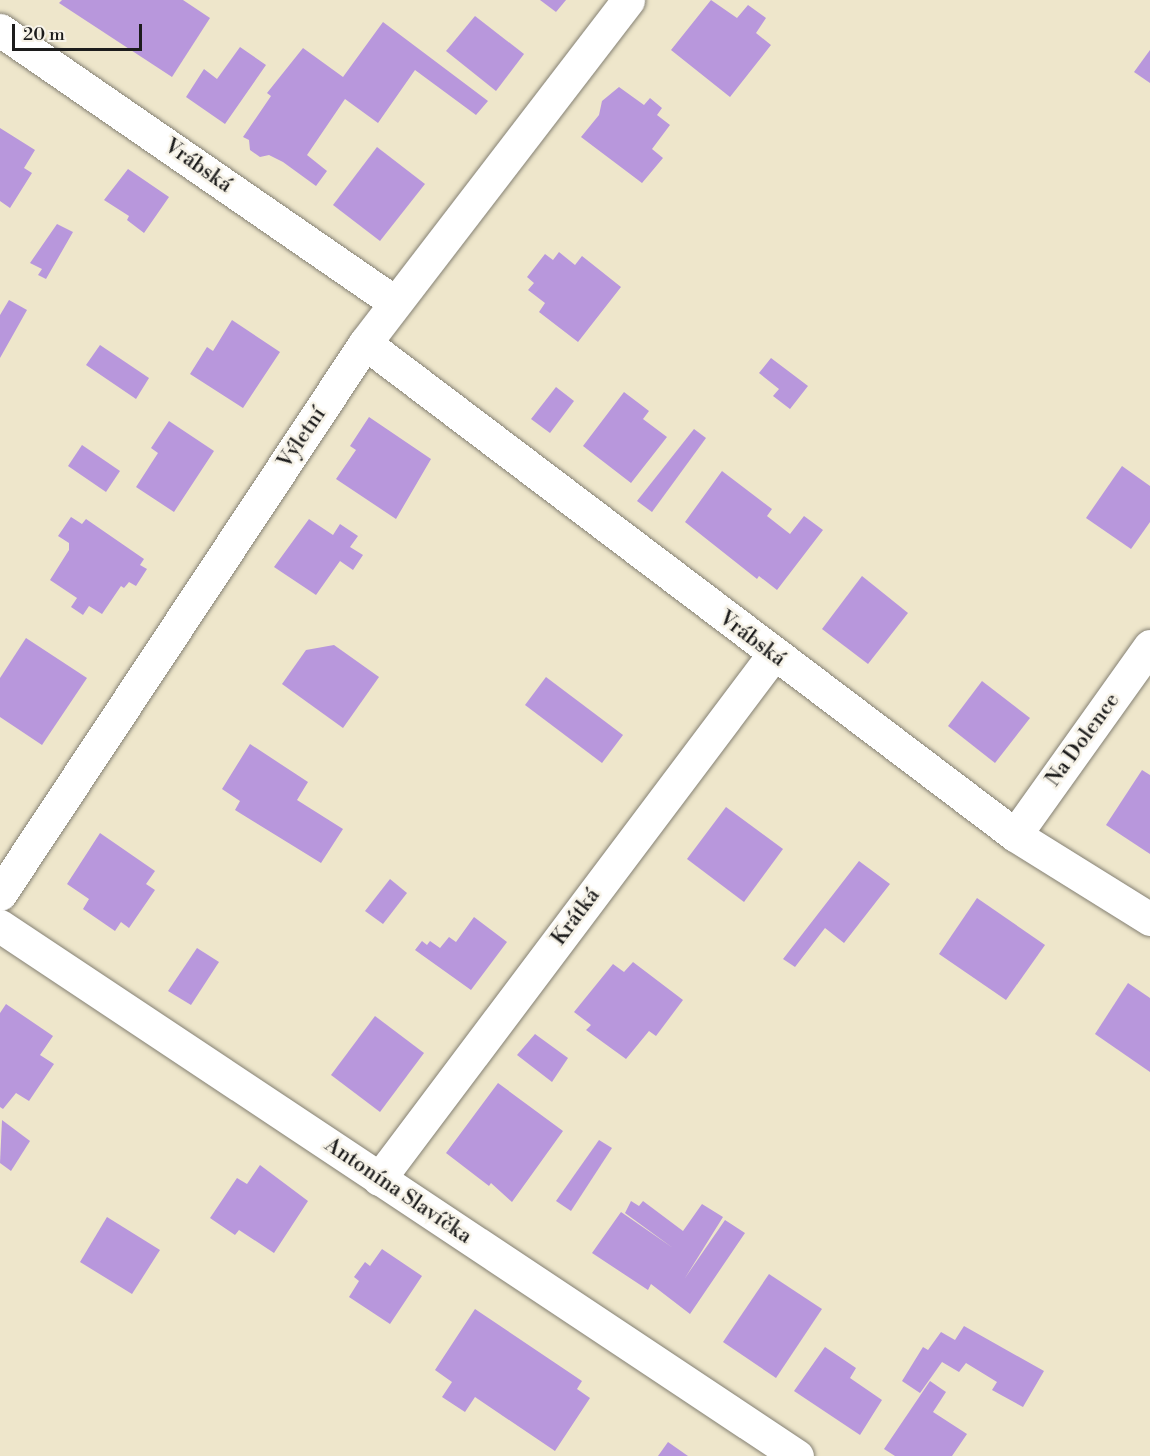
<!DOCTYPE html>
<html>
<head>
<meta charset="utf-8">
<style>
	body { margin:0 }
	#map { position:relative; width:1150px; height:1456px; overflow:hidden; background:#eee6cb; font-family:"Libre Bodoni",serif }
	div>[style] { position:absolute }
	.building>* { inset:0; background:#b897dc }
	.roads { filter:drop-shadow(0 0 2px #858174) drop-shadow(0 0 2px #858174) }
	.minor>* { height:33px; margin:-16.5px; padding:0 16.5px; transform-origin:16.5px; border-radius:16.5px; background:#fff }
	span { translate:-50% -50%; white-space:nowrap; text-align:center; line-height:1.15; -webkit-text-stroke:5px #f7f3e8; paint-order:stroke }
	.street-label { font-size:21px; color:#1c1c1c }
	.scale { position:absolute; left:12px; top:24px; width:130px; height:27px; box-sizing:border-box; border:3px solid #1c1c1c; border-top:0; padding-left:8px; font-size:18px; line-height:21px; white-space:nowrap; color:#1c1c1c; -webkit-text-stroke:4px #f7f3e8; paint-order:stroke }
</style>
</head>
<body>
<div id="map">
	<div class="building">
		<div style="clip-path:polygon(62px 0,183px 0,210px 18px,172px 77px,59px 3px)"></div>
		<div style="clip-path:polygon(540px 0,566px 0,556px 12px)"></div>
		<div style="clip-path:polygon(711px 0,737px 18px,748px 5px,766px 18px,756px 33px,771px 45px,730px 97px,671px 50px)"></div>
		<div style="clip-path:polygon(475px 16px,524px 54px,496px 91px,446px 51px)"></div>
		<div style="clip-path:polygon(383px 22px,488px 101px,476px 115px,415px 70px,378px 123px,345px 99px,307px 155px,327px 171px,316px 186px,283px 162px,269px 155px,260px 157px,250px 150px,249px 140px,243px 137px,271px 96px,267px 93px,303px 48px,343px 77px)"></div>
		<div style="clip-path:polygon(240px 47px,266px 65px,225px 124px,186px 97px,204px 69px,217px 79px)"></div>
		<div style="clip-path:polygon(1150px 50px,1150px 83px,1134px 72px)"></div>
		<div style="clip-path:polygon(619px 87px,644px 105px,650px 98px,662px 108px,657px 115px,670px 125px,652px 149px,663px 158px,642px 183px,581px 137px,599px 115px,602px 101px)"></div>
		<div style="clip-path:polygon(0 128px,35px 150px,24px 168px,32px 173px,10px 208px,0 201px)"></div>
		<div style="clip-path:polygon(377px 147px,425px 184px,380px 241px,333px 205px)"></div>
		<div style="clip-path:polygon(128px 169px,169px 197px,144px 233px,127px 220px,129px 216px,104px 200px)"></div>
		<div style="clip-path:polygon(57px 224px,73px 232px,46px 279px,38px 275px,42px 269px,30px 263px)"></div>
		<div style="clip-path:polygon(559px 252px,575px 265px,582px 256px,621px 287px,578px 342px,539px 312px,545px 303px,528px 290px,534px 283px,527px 277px,545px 254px,553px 260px)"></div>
		<div style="clip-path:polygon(9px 300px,27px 310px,0 358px,0 315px)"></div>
		<div style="clip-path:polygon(232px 320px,280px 352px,243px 408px,190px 374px,207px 347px,213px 351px)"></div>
		<div style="clip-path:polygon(100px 345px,149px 378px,136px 399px,86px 365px)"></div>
		<div style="clip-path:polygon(771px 358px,808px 386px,790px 409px,773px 396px,779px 389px,759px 373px)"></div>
		<div style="clip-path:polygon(556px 387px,574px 401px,550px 433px,531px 419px)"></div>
		<div style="clip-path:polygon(624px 392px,649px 411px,643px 419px,667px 437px,631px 483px,583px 446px)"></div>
		<div style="clip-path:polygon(369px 417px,431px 459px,396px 519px,336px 479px,356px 450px,350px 446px)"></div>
		<div style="clip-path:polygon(169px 421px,214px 451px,174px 512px,136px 487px,158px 453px,151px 448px)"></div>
		<div style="clip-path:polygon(694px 429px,706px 438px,652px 512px,637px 501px)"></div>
		<div style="clip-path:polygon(82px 445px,120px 471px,106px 492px,68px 466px)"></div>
		<div style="clip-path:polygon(1122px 466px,1150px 486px,1150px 522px,1131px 549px,1086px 518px)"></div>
		<div style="clip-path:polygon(722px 471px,772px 509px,767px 516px,790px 534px,804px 516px,823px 530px,777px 590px,759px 576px,757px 579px,685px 522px)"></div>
		<div style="clip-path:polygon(71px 517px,82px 524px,86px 519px,144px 559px,140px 565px,147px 569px,136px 586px,129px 582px,124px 588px,121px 586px,102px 614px,89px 606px,83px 615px,71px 607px,77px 598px,50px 580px,69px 550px,69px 543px,58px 536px)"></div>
		<div style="clip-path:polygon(309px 519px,333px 535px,340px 524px,358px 536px,350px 547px,363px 555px,353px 570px,340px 561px,316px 595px,274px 567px)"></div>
		<div style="clip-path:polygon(862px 576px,908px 613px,868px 664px,822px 629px)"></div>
		<div style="clip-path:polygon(26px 638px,87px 678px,42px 745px,0 717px,0 678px)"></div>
		<div style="clip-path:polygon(334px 645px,379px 677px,343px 728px,282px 684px,306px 650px)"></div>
		<div style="clip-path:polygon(546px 677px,623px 735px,602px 763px,525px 705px)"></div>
		<div style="clip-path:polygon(982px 681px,1030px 718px,995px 763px,948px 726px)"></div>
		<div style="clip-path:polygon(250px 744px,308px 782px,297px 800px,343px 829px,321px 863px,235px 810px,240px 801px,222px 789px)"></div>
		<div style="clip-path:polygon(1142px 770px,1150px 775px,1150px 854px,1106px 825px)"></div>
		<div style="clip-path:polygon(726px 807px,783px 849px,744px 902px,687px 859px)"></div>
		<div style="clip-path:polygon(100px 833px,155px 871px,146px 884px,155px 890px,129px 928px,121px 922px,115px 931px,83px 909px,89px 899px,67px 884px)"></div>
		<div style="clip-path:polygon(859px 861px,890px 884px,844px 943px,825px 928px,795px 967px,783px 959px)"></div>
		<div style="clip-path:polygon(390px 879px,407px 893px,383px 924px,365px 911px)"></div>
		<div style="clip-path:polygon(977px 898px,1045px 945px,1006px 1000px,939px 954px)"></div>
		<div style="clip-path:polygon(474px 917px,507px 942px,471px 990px,415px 950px,422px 941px,427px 945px,430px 941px,440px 948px,449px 937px,456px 942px)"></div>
		<div style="clip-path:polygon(197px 948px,219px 962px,191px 1005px,168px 991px)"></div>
		<div style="clip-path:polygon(633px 962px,683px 1000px,656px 1036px,649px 1031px,626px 1059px,586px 1030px,591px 1025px,574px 1012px,613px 964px,624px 972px)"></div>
		<div style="clip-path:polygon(1128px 983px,1150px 998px,1150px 1072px,1095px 1034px)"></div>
		<div style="clip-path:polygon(6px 1004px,53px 1036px,40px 1055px,54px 1064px,29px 1101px,16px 1093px,3px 1109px,0 1107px,0 1013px)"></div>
		<div style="clip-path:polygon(375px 1016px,424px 1053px,380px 1112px,331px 1075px)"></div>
		<div style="clip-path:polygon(535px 1034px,568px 1058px,552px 1082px,517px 1055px)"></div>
		<div style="clip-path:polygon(498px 1083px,563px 1131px,512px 1202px,491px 1183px,489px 1186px,446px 1153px)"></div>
		<div style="clip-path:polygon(2px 1120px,30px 1141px,11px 1171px,0 1163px)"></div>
		<div style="clip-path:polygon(599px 1140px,612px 1148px,571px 1211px,556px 1201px)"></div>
		<div style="clip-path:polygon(260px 1165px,308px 1201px,274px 1253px,239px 1230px,235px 1235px,210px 1218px,237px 1178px,247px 1184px)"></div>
		<div style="clip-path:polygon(631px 1201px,639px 1206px,643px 1201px,683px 1231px,702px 1204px,723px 1217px,685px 1278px,725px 1220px,745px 1233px,690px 1314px,651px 1284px,648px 1290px,592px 1253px,621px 1212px,673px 1248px,625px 1213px)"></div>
		<div style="clip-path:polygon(107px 1217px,160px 1250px,132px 1294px,80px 1262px)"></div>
		<div style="clip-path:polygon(382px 1249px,422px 1276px,390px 1324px,349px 1297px,359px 1281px,354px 1277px,365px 1262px,370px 1266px)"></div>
		<div style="clip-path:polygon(769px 1274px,822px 1309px,776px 1378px,723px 1342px)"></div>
		<div style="clip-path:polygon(475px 1309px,582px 1381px,577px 1389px,590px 1398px,555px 1451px,475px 1397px,465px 1412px,442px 1397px,452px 1382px,435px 1370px)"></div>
		<div style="clip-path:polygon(964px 1326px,1044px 1371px,1023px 1407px,992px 1390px,997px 1382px,966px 1363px,959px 1372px,942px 1362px,920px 1393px,902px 1381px,923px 1347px,928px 1350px,941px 1332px,955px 1340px)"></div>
		<div style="clip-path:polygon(825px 1347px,856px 1368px,850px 1378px,882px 1400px,860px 1435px,794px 1391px)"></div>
		<div style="clip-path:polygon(930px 1381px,946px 1392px,933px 1412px,967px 1434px,952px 1456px,895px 1456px,884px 1449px)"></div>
		<div style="clip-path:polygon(668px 1442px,688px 1456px,658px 1456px)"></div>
	</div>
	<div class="roads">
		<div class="minor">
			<div style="left:0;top:30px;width:480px;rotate:34.6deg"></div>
			<div style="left:365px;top:343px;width:815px;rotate:37.12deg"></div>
			<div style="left:1015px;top:835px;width:159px;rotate:31.9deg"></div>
			<div style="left:1015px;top:835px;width:232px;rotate:-54.5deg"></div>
			<div style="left:0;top:894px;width:661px;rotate:-56.48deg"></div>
			<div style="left:365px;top:343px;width:432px;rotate:-52.5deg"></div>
			<div style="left:0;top:926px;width:957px;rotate:33.62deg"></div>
			<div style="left:379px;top:1179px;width:656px;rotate:-53.06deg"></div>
		</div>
	</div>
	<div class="street-label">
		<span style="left:198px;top:166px;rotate:35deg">Vrábská</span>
		<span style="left:302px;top:438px;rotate:-56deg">Výletní</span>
		<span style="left:752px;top:639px;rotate:37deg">Vrábská</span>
		<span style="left:1083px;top:740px;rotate:-54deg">Na Dolence</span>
		<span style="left:576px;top:917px;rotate:-53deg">Krátká</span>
		<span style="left:398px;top:1191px;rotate:34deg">Antonína Slavíčka</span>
	</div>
	<div class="scale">20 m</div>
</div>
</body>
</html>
